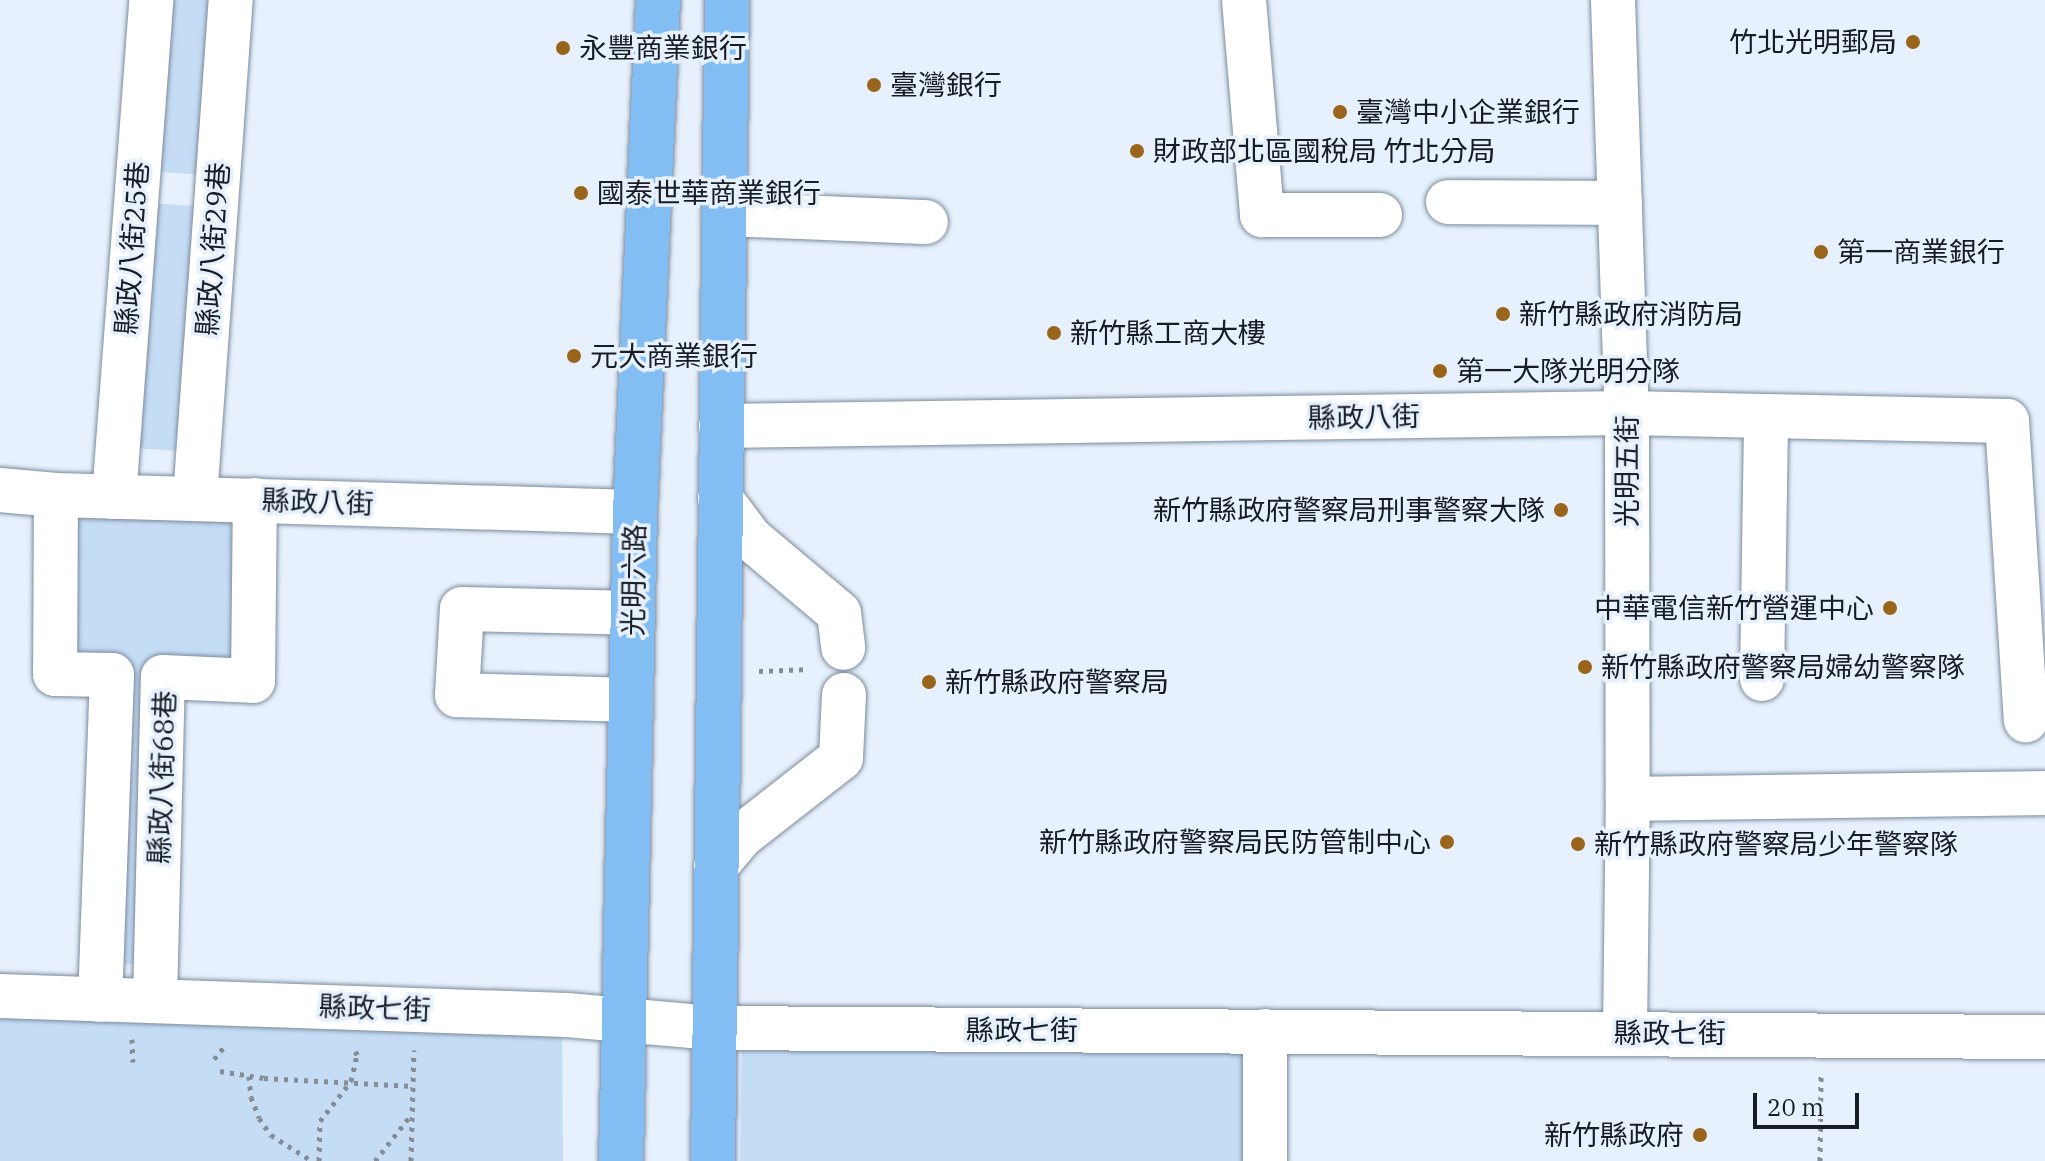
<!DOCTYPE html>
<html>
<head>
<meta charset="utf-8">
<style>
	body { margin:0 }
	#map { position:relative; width:2045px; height:1161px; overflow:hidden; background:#e7f1fd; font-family:"IBM Plex Serif","Noto Sans TC",serif }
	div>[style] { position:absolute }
	.green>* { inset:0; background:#c5dcf5 }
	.path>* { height:5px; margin-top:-2.5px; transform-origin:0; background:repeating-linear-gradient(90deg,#858d96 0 4px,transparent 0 10px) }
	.roads { filter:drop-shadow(0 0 2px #7c8b9d) drop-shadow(0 0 2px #7c8b9d) }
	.minor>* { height:44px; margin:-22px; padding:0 22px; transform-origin:22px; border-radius:22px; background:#fff }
	.major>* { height:44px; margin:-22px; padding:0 22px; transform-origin:22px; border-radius:22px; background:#82bdf3 }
	.dots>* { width:22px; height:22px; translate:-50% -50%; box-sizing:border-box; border:4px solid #e7f1fd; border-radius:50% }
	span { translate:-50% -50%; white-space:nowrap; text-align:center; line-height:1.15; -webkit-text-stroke:7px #e7f1fd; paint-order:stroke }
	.poi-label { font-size:28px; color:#171d24 }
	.right { translate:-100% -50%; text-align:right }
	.left { translate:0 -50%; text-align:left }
	.street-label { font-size:28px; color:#171d24 }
	.scale { position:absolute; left:1753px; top:1093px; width:106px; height:36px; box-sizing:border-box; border:4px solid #171d24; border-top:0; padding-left:10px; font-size:24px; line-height:28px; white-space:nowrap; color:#171d24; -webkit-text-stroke:6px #e7f1fd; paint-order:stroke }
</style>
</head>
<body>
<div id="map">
	<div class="green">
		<div style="clip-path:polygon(171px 0,217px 0,206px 175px,161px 172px)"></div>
		<div style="clip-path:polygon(152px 203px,207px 207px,189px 452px,134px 448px)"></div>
		<div style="clip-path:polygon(75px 508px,243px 514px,238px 662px,154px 659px,143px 965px,110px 963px,120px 662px,71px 659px)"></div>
		<div style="clip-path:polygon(0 1005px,562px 1024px,563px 1161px,0 1161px)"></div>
		<div style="clip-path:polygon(742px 1028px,1265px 1031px,1265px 1161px,740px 1161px)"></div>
	</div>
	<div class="path">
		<div style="left:759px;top:671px;width:50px;rotate:-2.3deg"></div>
		<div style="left:132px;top:1039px;width:23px;rotate:88deg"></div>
		<div style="left:214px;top:1059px;width:17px;rotate:-50deg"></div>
		<div style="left:220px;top:1071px;width:45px;rotate:9deg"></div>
		<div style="left:264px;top:1078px;width:149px;rotate:3.1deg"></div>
		<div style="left:249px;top:1076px;width:21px;rotate:85deg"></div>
		<div style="left:251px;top:1097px;width:22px;rotate:69deg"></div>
		<div style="left:259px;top:1118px;width:21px;rotate:55deg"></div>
		<div style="left:271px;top:1135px;width:49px;rotate:32.4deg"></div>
		<div style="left:319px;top:1161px;width:40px;rotate:-88.6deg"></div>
		<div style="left:320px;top:1121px;width:51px;rotate:-52.2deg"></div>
		<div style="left:351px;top:1081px;width:27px;rotate:-77deg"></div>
		<div style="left:357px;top:1055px;width:9px;rotate:-111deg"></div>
		<div style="left:375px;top:1161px;width:58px;rotate:-52deg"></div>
		<div style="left:411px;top:1161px;width:111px;rotate:-88.5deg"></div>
		<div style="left:1820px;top:1161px;width:87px;rotate:-89.3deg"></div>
	</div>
	<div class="roads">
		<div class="minor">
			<div style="left:1244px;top:0;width:216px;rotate:85.2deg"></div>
			<div style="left:1262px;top:215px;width:118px"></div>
			<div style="left:1613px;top:0;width:413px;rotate:88.1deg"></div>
			<div style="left:1627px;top:413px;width:386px;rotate:89.9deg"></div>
			<div style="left:1628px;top:799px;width:417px;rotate:-0.8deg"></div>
			<div style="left:1448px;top:202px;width:172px;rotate:0.3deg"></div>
			<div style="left:724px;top:214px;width:202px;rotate:2.3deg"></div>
			<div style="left:721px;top:426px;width:906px;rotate:-0.82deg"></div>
			<div style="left:1627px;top:413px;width:380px;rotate:1.2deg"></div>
			<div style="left:2007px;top:421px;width:300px;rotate:86.4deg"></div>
			<div style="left:0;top:490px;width:56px;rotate:5.1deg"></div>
			<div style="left:56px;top:495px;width:579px;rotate:1.68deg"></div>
			<div style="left:56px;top:495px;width:179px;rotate:90.3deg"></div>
			<div style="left:55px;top:674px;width:57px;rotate:1deg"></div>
			<div style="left:112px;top:675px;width:325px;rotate:92.1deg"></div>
			<div style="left:114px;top:497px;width:498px;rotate:-85.7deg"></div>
			<div style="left:195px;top:498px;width:499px;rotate:-85.9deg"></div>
			<div style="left:720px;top:498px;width:50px;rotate:53.1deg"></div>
			<div style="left:750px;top:538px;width:116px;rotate:40.1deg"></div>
			<div style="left:839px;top:613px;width:35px;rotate:83deg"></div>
			<div style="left:1762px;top:679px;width:263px;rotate:-89.1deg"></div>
			<div style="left:631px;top:700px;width:174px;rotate:-178.4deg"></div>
			<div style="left:457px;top:695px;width:86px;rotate:-86.7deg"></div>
			<div style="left:462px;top:609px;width:171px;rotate:1.3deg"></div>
			<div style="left:716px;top:866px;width:38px;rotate:-50deg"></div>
			<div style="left:740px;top:837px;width:128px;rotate:-38deg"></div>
			<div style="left:841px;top:758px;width:63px;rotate:-87.3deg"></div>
			<div style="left:0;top:996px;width:567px;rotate:1.92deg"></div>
			<div style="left:567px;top:1015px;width:148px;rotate:5.1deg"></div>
			<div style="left:714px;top:1028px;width:1331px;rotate:0.39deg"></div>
			<div style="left:155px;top:1000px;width:323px;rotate:-88.6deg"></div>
			<div style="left:163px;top:677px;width:90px;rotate:2.5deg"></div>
			<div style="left:253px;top:681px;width:181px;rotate:-89.4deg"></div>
			<div style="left:1265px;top:1031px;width:130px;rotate:90deg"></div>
			<div style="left:1625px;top:1033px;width:234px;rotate:-89.3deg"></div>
		</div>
		<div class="major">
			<div style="left:621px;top:1161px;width:649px;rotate:-88.76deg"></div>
			<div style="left:635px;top:512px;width:513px;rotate:-87.43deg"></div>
			<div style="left:713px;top:1161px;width:1161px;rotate:-89.31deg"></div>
		</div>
	</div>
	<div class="dots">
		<div style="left:1913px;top:42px;background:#99651b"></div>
		<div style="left:563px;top:48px;background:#99651b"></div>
		<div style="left:874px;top:85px;background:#99651b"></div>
		<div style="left:1340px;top:112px;background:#99651b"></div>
		<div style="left:1137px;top:151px;background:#99651b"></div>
		<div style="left:581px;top:193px;background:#99651b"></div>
		<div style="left:1821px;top:252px;background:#99651b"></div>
		<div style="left:1503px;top:314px;background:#99651b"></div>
		<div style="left:1054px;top:333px;background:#99651b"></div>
		<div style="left:574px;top:356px;background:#99651b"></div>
		<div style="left:1440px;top:371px;background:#99651b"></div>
		<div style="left:1561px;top:510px;background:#99651b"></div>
		<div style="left:1890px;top:608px;background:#99651b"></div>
		<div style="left:1585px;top:667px;background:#99651b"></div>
		<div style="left:929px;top:682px;background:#99651b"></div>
		<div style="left:1447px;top:842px;background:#99651b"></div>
		<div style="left:1578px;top:844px;background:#99651b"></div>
		<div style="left:1700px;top:1135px;background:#99651b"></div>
	</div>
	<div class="poi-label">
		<span class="right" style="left:1897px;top:42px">竹北光明郵局</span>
		<span class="left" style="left:579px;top:48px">永豐商業銀行</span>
		<span class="left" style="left:890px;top:85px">臺灣銀行</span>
		<span class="left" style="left:1356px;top:112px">臺灣中小企業銀行</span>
		<span class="left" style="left:1153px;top:151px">財政部北區國稅局 竹北分局</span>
		<span class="left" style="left:597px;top:193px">國泰世華商業銀行</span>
		<span class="left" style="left:1837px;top:252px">第一商業銀行</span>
		<span class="left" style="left:1519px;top:314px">新竹縣政府消防局</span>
		<span class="left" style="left:1070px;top:333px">新竹縣工商大樓</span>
		<span class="left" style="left:590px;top:356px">元大商業銀行</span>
		<span class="left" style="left:1456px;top:371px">第一大隊光明分隊</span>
		<span class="right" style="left:1545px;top:510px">新竹縣政府警察局刑事警察大隊</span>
		<span class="right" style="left:1874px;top:608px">中華電信新竹營運中心</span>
		<span class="left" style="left:1601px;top:667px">新竹縣政府警察局婦幼警察隊</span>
		<span class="left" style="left:945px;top:682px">新竹縣政府警察局</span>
		<span class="right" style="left:1431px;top:842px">新竹縣政府警察局民防管制中心</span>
		<span class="left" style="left:1594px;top:844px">新竹縣政府警察局少年警察隊</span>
		<span class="right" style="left:1684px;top:1135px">新竹縣政府</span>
	</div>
	<div class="street-label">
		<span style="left:132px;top:248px;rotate:-86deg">縣政八街25巷</span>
		<span style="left:213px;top:249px;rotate:-86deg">縣政八街29巷</span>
		<span style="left:1364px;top:417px;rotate:-1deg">縣政八街</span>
		<span style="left:1627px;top:471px;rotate:-90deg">光明五街</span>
		<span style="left:318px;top:502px;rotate:2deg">縣政八街</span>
		<span style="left:634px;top:580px;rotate:-89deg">光明六路</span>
		<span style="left:162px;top:777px;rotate:-88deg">縣政八街68巷</span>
		<span style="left:375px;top:1008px;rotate:2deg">縣政七街</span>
		<span style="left:1022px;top:1030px">縣政七街</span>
		<span style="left:1670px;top:1033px">縣政七街</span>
	</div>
	<div class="scale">20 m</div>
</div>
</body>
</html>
